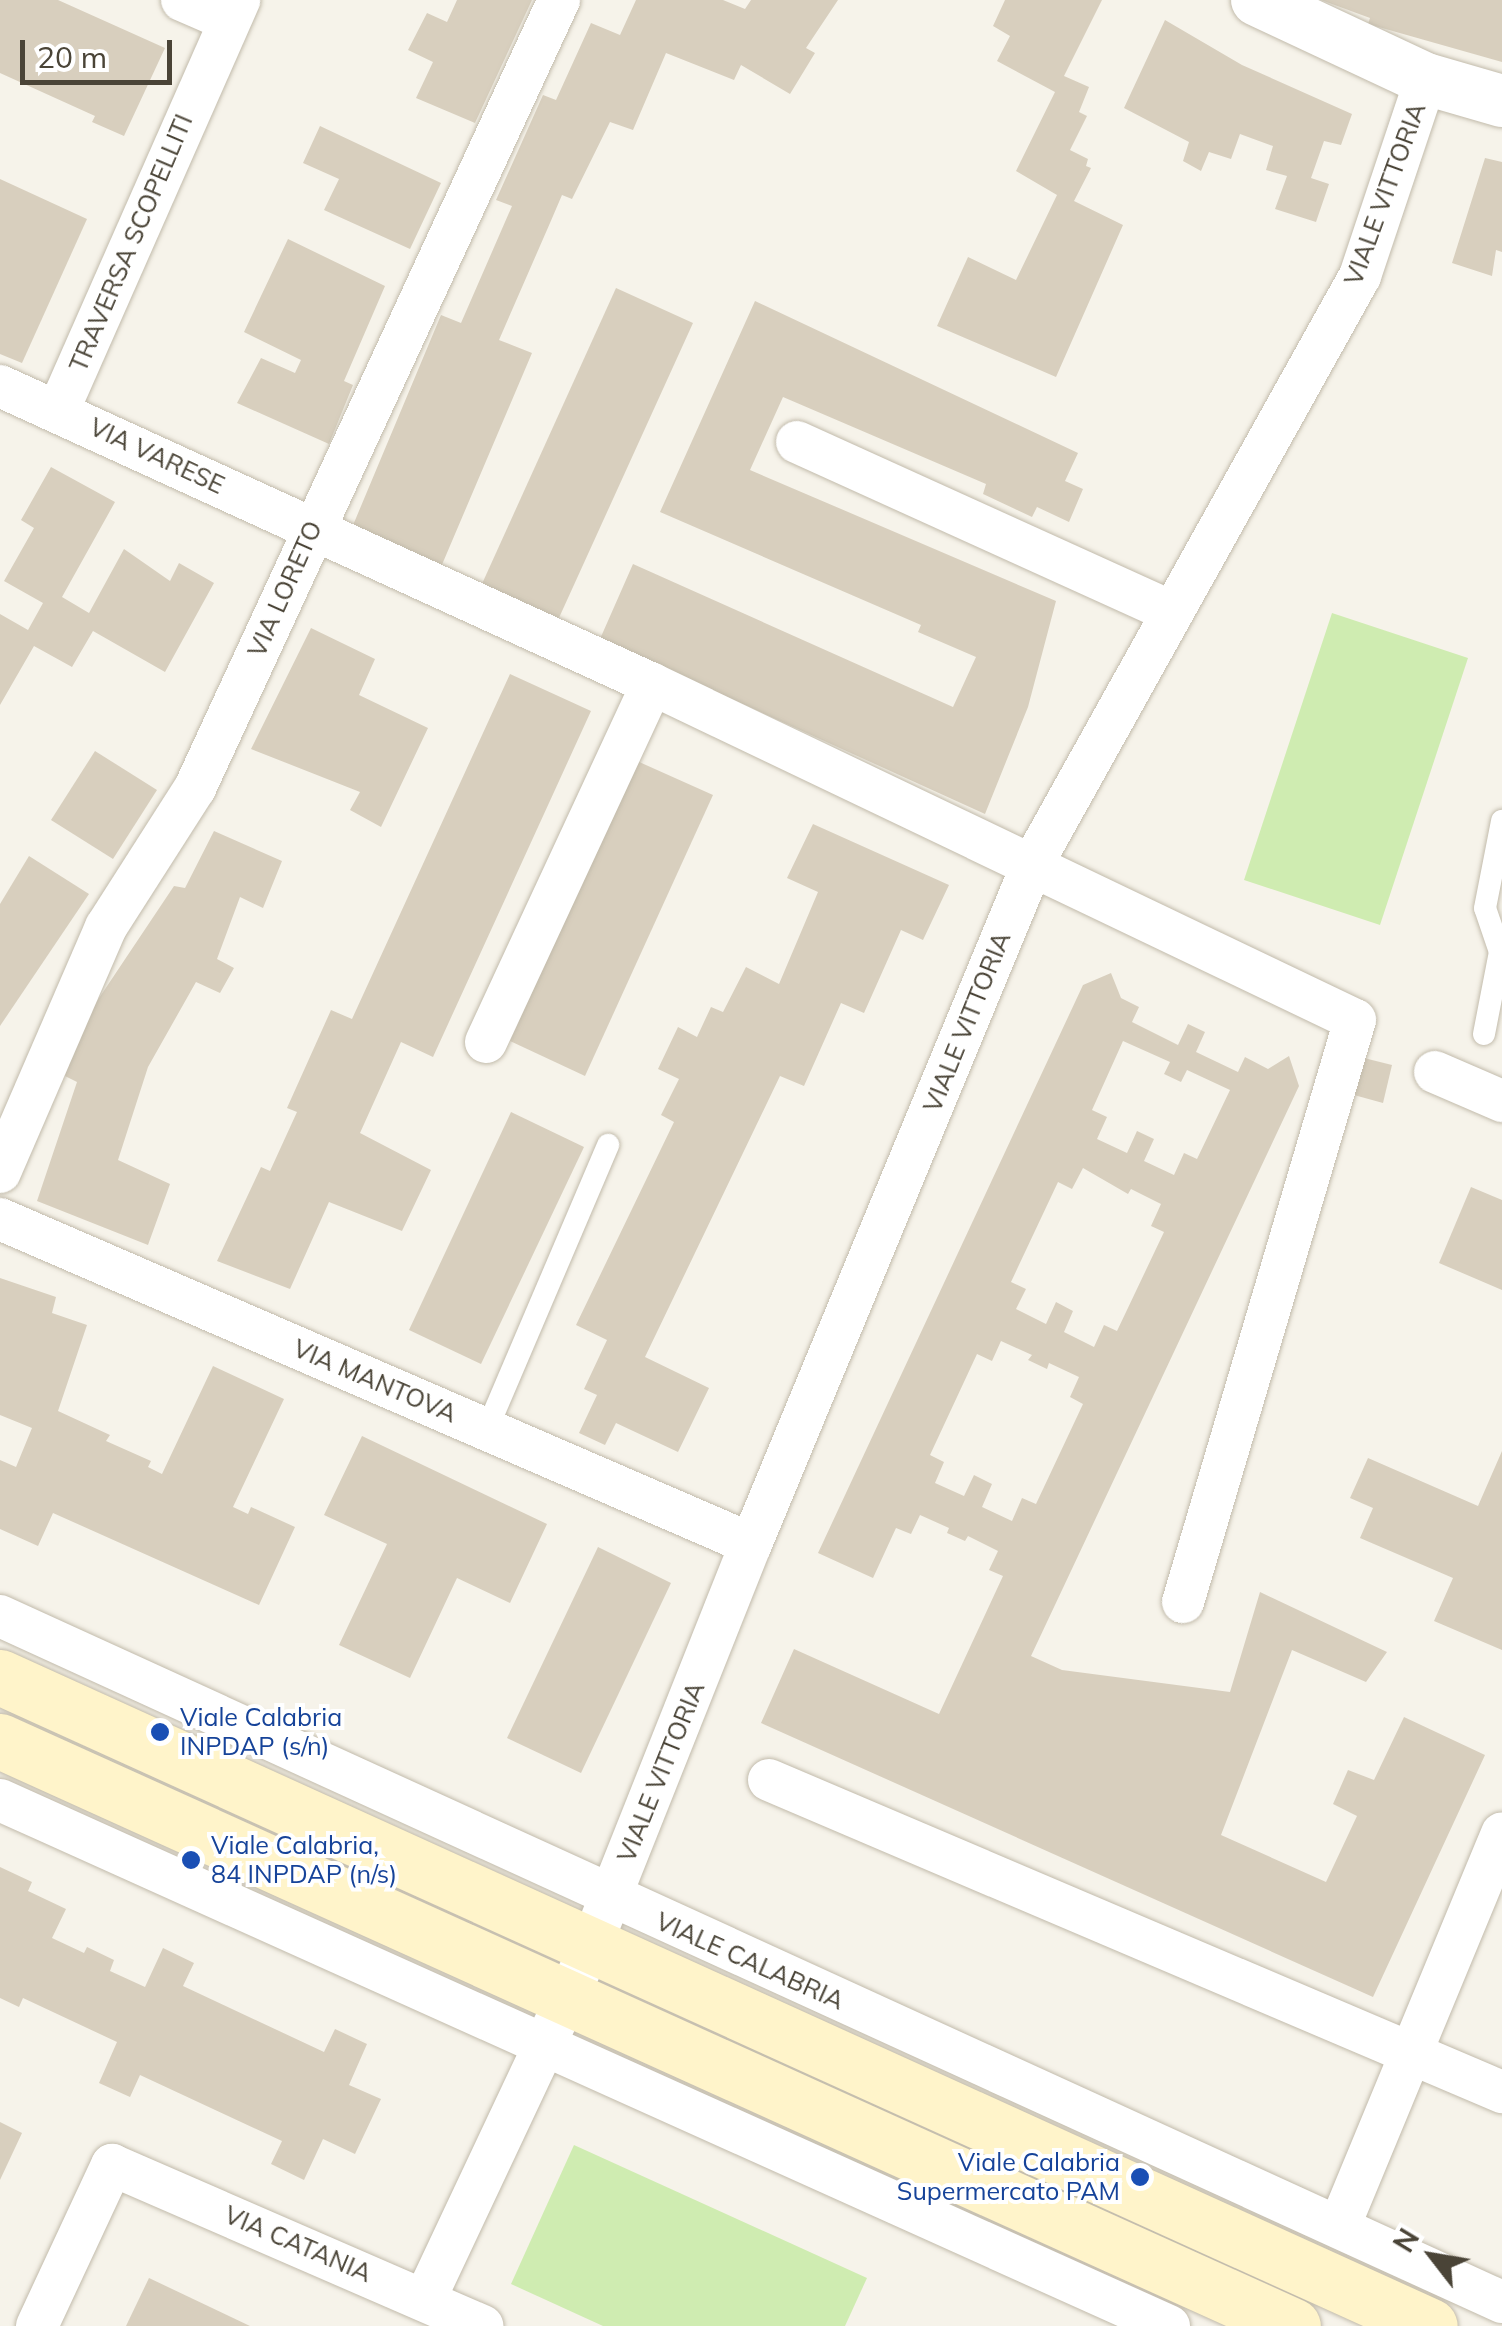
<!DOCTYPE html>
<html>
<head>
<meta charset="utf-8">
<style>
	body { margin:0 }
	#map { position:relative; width:1502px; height:2326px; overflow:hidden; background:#f6f3ea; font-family:Mulish,sans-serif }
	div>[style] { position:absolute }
	.green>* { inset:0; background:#cfecb1 }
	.building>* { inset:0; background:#d8cfbe }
	.roads { filter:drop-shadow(0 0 2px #c2bbab) drop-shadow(0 0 2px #c2bbab) }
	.service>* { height:22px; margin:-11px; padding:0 11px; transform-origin:11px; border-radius:11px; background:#fff }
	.minor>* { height:42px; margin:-21px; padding:0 21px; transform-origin:21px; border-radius:21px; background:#fff }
	.tertiary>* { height:52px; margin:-26px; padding:0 26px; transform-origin:26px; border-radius:26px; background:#fff }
	.secondary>* { height:55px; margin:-27.5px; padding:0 27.5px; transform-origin:27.5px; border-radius:27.5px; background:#fff4ca }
	.dots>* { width:28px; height:28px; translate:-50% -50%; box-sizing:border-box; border:5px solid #fff; border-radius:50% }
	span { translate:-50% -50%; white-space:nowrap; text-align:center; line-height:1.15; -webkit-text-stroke:8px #fff; paint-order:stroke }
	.street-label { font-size:25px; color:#4a4437 }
	.transit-label { font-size:25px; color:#164399 }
	.left { translate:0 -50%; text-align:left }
	.right { translate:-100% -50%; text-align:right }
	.north { position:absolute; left:1382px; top:2206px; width:100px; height:100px; -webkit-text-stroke:8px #fff; paint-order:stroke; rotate:301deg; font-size:28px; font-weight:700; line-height:40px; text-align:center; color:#4a4437 }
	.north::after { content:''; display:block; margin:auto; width:35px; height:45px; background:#4a4437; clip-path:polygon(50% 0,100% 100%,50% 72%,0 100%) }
	.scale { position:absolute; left:20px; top:40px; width:152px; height:45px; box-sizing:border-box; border:5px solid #4a4437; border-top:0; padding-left:12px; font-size:30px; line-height:35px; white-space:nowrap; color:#4a4437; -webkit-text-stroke:8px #fff; paint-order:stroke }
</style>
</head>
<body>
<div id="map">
	<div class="green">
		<div style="clip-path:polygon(1332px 613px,1468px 658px,1380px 925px,1244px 880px)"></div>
		<div style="clip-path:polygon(574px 2145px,867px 2278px,845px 2326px,603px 2326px,511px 2284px)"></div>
	</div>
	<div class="building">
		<div style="clip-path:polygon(0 0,58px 0,165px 48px,124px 136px,92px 122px,95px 116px,0 73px)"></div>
		<div style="clip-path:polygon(457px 0,532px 0,475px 123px,416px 98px,433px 62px,408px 50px,427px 13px,447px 22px)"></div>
		<div style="clip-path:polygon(636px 0,723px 0,745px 9px,751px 0,838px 0,806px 48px,815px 53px,790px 94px,741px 65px,734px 80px,666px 53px,633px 130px,610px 122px,572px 199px,562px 195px,550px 223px,499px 340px,532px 353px,441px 567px,351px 530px,441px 315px,461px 323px,512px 206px,496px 200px,543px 95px,556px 100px,591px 23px,620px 35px)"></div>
		<div style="clip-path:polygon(1005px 0,1102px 0,1064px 76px,1089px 87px,1079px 112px,1087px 116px,1070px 150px,1088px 159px,1086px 166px,1091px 168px,1074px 201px,1123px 225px,1056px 377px,937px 326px,968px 257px,1016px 280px,1057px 195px,1016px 171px,1055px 92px,997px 61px,1010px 36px,993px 26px)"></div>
		<div style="clip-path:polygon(1321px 0,1502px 0,1502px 62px,1368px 24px,1370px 18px)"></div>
		<div style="clip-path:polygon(1165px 20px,1242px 65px,1352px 114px,1341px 145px,1324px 141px,1311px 178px,1329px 184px,1316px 222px,1275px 209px,1287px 176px,1266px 170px,1273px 146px,1240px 134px,1231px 159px,1209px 152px,1201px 171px,1183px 161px,1189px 142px,1124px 108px)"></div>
		<div style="clip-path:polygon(320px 126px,441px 183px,410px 249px,324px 210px,339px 179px,303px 163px)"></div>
		<div style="clip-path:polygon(1485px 158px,1502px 162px,1502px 252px,1496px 250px,1492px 276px,1452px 263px)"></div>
		<div style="clip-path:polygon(0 179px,87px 219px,22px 363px,0 354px)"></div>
		<div style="clip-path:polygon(288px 239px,385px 286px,344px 381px,353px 385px,329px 444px,237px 403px,261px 358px,295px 373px,301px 360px,244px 332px)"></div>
		<div style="clip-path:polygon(616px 288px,693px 323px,558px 620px,481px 586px)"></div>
		<div style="clip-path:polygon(755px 301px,1078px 453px,1065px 481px,1083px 489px,1069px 522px,1037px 507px,1032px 517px,983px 494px,986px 484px,783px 397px,750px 470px,1056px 601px,1028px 707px,985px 814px,600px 639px,633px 564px,953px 707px,976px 657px,918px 632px,921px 625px,660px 512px)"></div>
		<div style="clip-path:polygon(51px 467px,115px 502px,62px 597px,89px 613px,124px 549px,170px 581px,179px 563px,214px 583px,165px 672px,93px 631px,72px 667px,34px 646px,0 705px,0 614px,28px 630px,43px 603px,4px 581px,34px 528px,21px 520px)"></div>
		<div style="clip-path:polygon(311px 628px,375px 659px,359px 695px,428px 728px,381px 827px,350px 810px,360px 792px,251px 749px)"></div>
		<div style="clip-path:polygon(510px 674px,591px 711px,433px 1057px,401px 1042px,360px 1133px,431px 1170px,402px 1231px,329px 1202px,290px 1289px,217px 1261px,261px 1167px,270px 1171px,297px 1112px,287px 1108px,331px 1010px,352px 1019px)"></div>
		<div style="clip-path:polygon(95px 751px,157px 790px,113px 859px,51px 820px)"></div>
		<div style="clip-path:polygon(637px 761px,713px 795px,585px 1076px,510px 1041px)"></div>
		<div style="clip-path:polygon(813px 824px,949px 885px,923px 940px,901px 930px,864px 1013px,841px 1003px,804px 1086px,780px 1076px,645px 1357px,709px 1388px,678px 1452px,616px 1423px,605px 1445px,579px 1433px,597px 1395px,584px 1389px,607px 1340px,576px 1325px,674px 1122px,661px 1115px,679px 1079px,658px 1069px,678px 1027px,697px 1037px,711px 1007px,723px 1012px,746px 967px,779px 984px,818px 892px,787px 878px)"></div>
		<div style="clip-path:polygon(214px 831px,282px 861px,263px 908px,240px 897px,217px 959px,234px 968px,220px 993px,196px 982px,148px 1067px,118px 1160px,170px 1184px,148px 1245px,37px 1201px,77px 1082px,65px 1076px,79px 1028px,174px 886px,185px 888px)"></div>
		<div style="clip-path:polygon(29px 856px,89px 894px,0 1026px,0 904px)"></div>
		<div style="clip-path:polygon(evenodd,1111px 973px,1121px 998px,1139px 1007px,1132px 1022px,1178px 1045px,1188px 1024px,1205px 1032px,1196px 1052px,1238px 1072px,1245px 1057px,1268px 1069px,1289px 1056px,1299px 1086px,1031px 1656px,1062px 1670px,1230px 1692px,1260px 1592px,1387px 1652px,1366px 1682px,1292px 1650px,1221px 1835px,1326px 1882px,1357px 1816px,1333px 1804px,1348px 1770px,1374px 1780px,1404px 1717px,1485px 1755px,1373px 1997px,761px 1723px,794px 1649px,939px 1714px,1003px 1576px,989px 1570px,998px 1551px,968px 1536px,965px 1541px,947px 1533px,949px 1528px,920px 1515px,911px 1534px,896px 1528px,873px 1578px,818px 1553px,1083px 985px,1111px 973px,1123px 1041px,1170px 1062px,1164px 1074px,1181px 1082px,1187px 1070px,1230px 1090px,1197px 1159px,1184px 1153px,1174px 1175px,1144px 1161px,1154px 1139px,1137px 1131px,1127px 1153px,1097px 1139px,1107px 1117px,1092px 1110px,1123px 1041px,1111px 973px,1083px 1168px,1128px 1194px,1131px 1189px,1161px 1204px,1151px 1226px,1164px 1232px,1117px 1331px,1104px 1325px,1094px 1347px,1064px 1332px,1073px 1311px,1056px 1302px,1046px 1324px,1016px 1309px,1026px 1289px,1011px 1282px,1058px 1182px,1072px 1189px,1083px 1168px,1111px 973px,1001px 1341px,1032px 1355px,1028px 1360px,1047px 1369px,1049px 1363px,1079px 1377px,1070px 1397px,1083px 1404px,1036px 1504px,1022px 1498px,1012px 1521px,982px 1507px,992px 1484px,974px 1475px,964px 1496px,935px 1483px,944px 1462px,930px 1455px,977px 1354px,992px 1361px,1001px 1341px)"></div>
		<div style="clip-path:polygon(1364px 1058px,1392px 1065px,1383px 1103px,1354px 1095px)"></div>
		<div style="clip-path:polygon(511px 1112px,584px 1147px,481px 1364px,409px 1330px)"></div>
		<div style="clip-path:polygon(1471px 1187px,1502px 1200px,1502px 1290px,1439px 1263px)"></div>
		<div style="clip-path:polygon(0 1278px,56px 1297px,52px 1313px,87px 1325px,58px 1411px,110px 1435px,106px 1441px,151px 1461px,148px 1467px,162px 1474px,213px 1366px,284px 1399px,233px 1507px,248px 1514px,251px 1507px,295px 1527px,259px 1605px,53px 1513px,38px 1546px,0 1529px,0 1460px,16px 1467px,32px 1428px,0 1415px)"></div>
		<div style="clip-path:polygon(362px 1436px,547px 1524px,510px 1603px,457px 1578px,410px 1678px,339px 1645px,387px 1544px,324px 1515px)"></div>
		<div style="clip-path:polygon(1502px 1451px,1502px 1650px,1434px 1621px,1453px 1578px,1360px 1538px,1373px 1508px,1350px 1498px,1368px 1458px,1478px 1506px)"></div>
		<div style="clip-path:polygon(598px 1547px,671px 1583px,581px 1773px,507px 1738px)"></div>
		<div style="clip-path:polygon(0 1867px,32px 1882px,28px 1891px,66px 1909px,52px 1938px,84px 1953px,87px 1947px,114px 1960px,110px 1971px,145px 1987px,163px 1948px,194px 1963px,183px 1986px,324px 2052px,335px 2029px,367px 2044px,349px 2085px,381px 2099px,355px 2154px,323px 2139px,304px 2180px,271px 2164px,282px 2141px,140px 2075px,130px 2097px,99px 2083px,117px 2042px,23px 1998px,19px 2007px,0 1998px)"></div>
		<div style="clip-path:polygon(0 2122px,22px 2133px,0 2180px)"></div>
		<div style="clip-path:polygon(149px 2278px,250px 2326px,126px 2326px)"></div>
	</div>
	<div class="roads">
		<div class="service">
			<div style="left:1484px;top:1034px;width:84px;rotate:-79deg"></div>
			<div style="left:1500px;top:952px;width:46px;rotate:-108.8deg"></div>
			<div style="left:1485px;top:908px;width:89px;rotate:-78.9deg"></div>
			<div style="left:487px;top:1429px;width:309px;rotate:-66.9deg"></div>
		</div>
		<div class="minor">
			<div style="left:182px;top:0;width:50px;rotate:23.5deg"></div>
			<div style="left:0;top:386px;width:717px;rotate:24.56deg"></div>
			<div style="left:652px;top:684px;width:779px;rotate:25.55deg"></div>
			<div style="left:1355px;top:1020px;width:607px;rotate:106.46deg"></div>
			<div style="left:58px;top:411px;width:449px;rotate:-66.2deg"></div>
			<div style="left:797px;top:442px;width:412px;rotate:24.4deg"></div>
			<div style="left:486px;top:1042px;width:395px;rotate:-65.1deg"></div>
			<div style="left:1435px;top:1072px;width:73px;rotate:23.4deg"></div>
			<div style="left:0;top:1172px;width:267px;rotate:-66.6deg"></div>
			<div style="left:106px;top:927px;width:165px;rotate:-57.4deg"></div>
			<div style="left:195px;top:788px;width:868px;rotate:-65.21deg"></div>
			<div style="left:0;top:1219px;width:818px;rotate:23.4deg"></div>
			<div style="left:0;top:1616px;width:1651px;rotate:24.55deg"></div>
			<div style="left:769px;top:1780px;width:797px;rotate:23.06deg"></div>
			<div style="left:0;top:1800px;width:1282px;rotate:24.23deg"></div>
			<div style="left:1339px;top:2227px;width:426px;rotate:-67.5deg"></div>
			<div style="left:425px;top:2299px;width:388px;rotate:-64.8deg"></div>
			<div style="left:590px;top:1948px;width:435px;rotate:-68.3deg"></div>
			<div style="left:751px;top:1544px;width:737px;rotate:-67.51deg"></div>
			<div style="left:1033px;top:863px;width:672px;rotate:-60.88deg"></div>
			<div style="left:1360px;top:276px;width:208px;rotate:-71.5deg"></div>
			<div style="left:37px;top:2326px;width:178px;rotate:-65deg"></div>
			<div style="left:112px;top:2165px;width:404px;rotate:23.5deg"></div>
		</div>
		<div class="tertiary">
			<div style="left:1257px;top:0;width:187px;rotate:25.1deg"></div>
			<div style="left:1426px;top:79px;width:79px;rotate:16.1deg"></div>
		</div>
		<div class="secondary">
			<div style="left:0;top:1677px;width:1570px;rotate:24.41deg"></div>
			<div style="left:0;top:1741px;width:1419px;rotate:24.34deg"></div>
		</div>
	</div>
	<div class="dots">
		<div style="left:160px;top:1732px;background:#1a4fb4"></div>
		<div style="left:191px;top:1860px;background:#1a4fb4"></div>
		<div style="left:1140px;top:2177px;background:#1a4fb4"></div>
	</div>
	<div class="street-label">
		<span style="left:1385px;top:194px;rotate:-70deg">VIALE VITTORIA</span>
		<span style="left:131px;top:243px;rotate:-67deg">TRAVERSA SCOPELLITI</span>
		<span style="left:157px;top:456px;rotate:25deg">VIA VARESE</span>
		<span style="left:285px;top:589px;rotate:-66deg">VIA LORETO</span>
		<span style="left:967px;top:1022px;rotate:-68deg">VIALE VITTORIA</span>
		<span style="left:375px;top:1381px;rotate:23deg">VIA MANTOVA</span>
		<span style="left:661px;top:1772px;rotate:-68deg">VIALE VITTORIA</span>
		<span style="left:750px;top:1961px;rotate:24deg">VIALE CALABRIA</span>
		<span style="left:298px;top:2244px;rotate:23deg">VIA CATANIA</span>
	</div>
	<div class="transit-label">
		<span class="left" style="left:180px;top:1732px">Viale Calabria<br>INPDAP (s/n)</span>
		<span class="left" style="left:211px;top:1860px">Viale Calabria,<br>84 INPDAP (n/s)</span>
		<span class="right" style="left:1120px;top:2177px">Viale Calabria<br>Supermercato PAM</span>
	</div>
	<div class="north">N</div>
	<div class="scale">20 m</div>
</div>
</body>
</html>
